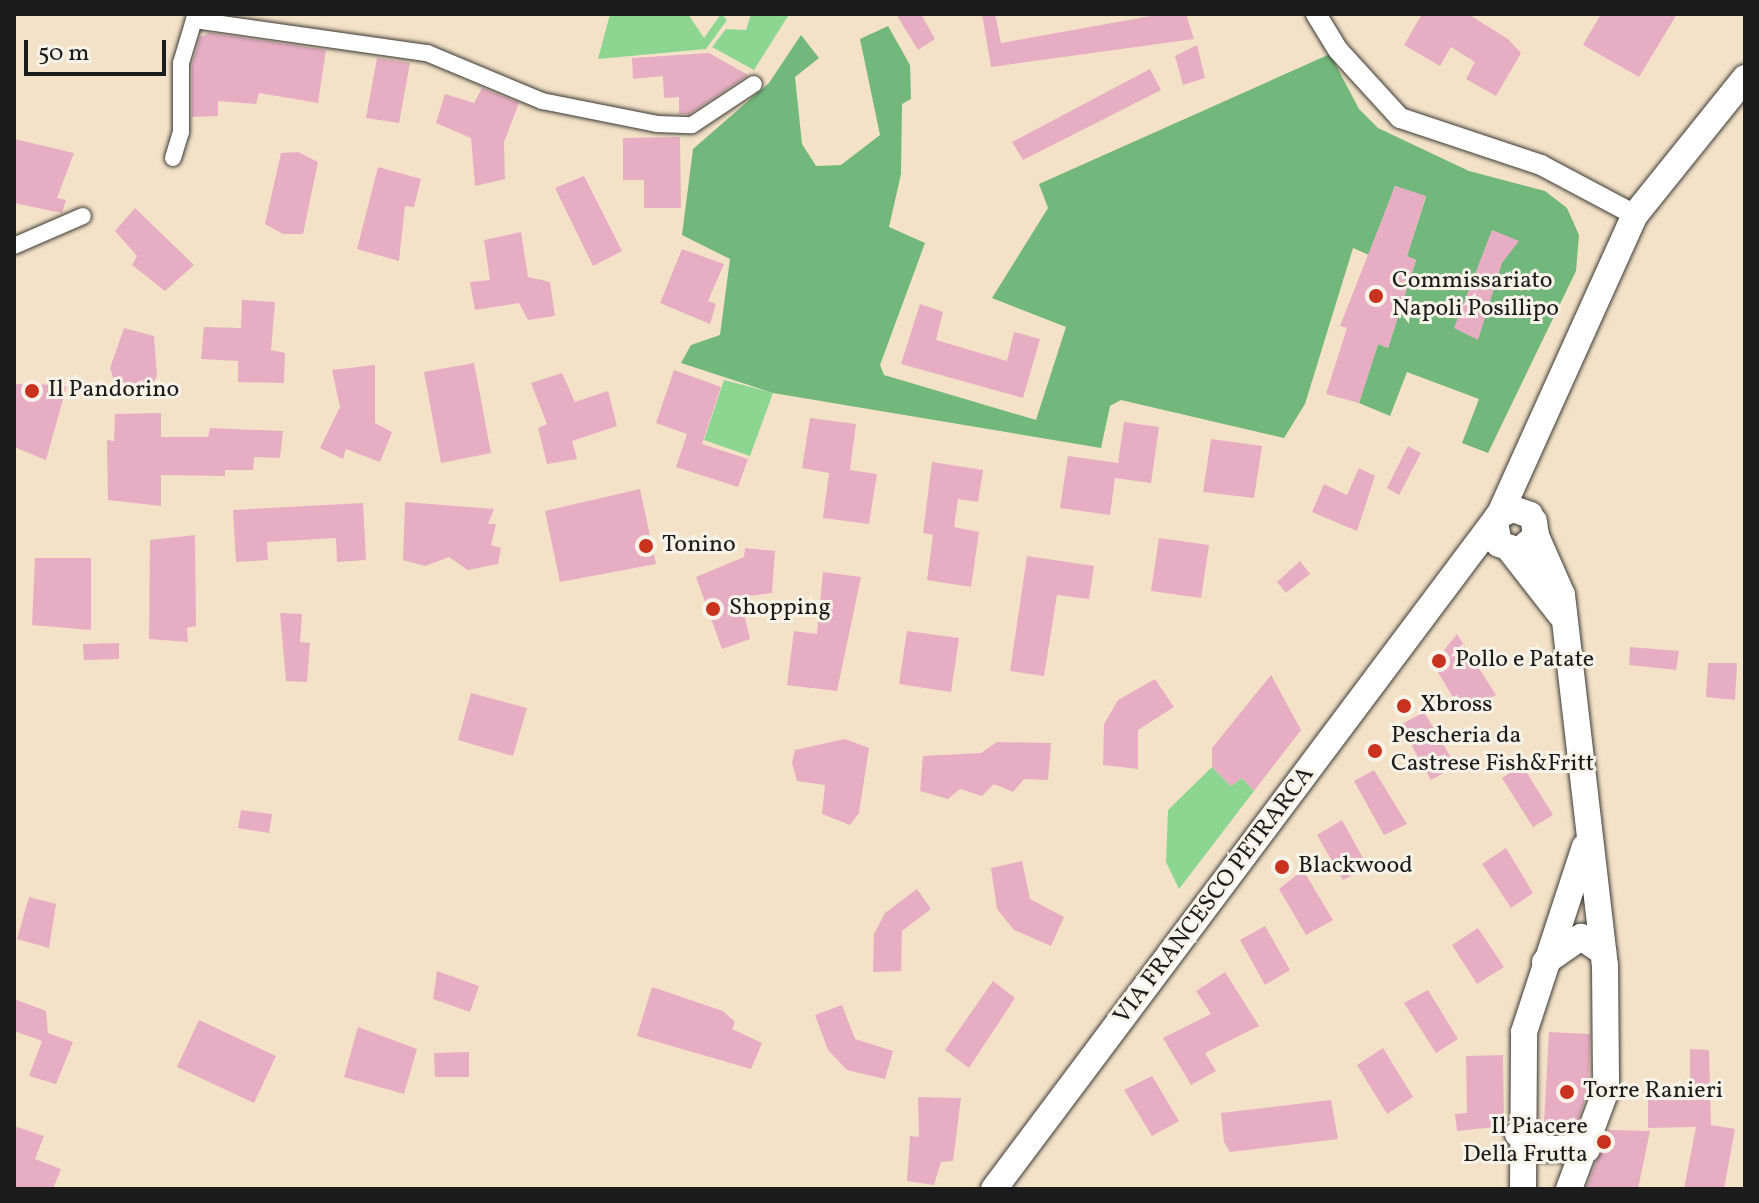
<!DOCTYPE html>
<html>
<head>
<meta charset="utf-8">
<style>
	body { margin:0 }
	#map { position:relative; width:1759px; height:1203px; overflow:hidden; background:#f4e2c8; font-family:Vollkorn,serif }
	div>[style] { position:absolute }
	.green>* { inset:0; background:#8dd692 }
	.forest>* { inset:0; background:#72b77c }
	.building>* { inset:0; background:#e7aec3 }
	.roads { filter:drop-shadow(0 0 2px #3c3a36) drop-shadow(0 0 2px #3c3a36) }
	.pedestrian>* { height:16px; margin:-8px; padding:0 8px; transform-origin:8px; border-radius:8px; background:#fff }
	.minor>* { height:20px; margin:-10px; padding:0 10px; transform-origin:10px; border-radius:10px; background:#fff }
	.tertiary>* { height:26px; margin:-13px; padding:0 13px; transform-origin:13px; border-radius:13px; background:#fff }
	.dots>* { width:22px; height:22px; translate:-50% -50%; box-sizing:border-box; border:4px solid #f7f3e8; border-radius:50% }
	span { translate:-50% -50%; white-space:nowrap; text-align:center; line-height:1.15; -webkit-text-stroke:6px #f7f3e8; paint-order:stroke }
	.poi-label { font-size:24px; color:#1c1c1c }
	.left { translate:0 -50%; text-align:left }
	.right { translate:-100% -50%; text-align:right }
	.street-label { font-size:24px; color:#1c1c1c }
	.frame { position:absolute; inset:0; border:16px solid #1c1c1c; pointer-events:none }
	.scale { position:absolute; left:24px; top:40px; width:142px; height:36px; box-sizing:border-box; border:4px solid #1c1c1c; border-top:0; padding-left:10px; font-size:24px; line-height:28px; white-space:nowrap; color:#1c1c1c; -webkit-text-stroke:6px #f7f3e8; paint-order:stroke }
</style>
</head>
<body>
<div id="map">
	<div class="green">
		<div style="clip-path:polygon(610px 14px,688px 14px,704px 38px,721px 14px,727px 20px,706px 49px,598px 59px)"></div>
		<div style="clip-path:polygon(751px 14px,788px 16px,754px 70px,712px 47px,726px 29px,746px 30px)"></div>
		<div style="clip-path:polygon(724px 380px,773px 393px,750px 456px,704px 440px)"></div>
		<div style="clip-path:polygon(1212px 767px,1231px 786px,1242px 778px,1254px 791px,1179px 889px,1166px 862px,1168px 810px)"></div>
	</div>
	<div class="forest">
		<div style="clip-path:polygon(888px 26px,910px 65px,911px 99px,902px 104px,901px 174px,889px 227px,925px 243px,880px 365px,884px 375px,1036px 420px,1066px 327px,992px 298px,1048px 208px,1039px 184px,1330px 54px,1359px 109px,1378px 128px,1469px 171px,1545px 191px,1567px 208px,1579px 235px,1576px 271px,1488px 453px,1462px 443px,1479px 399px,1407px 372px,1390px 416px,1359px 403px,1378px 344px,1388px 348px,1416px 260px,1407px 256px,1426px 197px,1395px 186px,1369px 255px,1353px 248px,1305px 404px,1284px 438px,1121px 400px,1110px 406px,1101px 448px,773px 393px,681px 363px,691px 345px,720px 335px,730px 259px,682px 235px,693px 149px,769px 83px,801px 35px,819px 58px,795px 77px,802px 144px,816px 166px,841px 165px,880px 135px,860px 39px)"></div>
	</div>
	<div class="building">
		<div style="clip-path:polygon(896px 14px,921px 14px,935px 39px,918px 50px)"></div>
		<div style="clip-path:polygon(982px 14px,995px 14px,1001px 43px,1162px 14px,1186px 14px,1194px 39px,991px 67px)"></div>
		<div style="clip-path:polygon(1422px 14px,1468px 14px,1508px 39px,1521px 53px,1496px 96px,1466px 79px,1475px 62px,1451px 47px,1440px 66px,1404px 45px)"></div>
		<div style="clip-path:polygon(1601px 14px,1677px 14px,1639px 77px,1583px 45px)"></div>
		<div style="clip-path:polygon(209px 33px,326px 50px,318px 103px,259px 93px,256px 104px,218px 101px,218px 116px,192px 117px,192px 65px,200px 37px)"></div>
		<div style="clip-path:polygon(1197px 45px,1205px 78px,1183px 85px,1175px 56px)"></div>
		<div style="clip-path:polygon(709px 53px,748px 75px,689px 114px,679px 114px,679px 97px,664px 98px,663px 76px,633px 79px,632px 58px)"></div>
		<div style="clip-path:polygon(377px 58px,410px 63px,399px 123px,366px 118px)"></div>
		<div style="clip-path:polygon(1150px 69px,1161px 90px,1023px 160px,1012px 142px)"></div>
		<div style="clip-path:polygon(482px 88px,519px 103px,504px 142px,505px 179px,475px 186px,471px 138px,436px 123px,445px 94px,474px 103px)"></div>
		<div style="clip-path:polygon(680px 137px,681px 208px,644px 208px,644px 180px,623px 180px,623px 138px)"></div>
		<div style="clip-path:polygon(14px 139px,74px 153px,57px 198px,66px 200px,62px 213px,14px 203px)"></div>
		<div style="clip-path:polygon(298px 152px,318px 162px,303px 234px,283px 234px,265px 224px,281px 153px)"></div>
		<div style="clip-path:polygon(378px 167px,421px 179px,414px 207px,405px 206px,399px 261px,357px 249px)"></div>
		<div style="clip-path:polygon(584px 176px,622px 251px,593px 266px,555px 188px)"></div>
		<div style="clip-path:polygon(1395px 186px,1426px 196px,1407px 256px,1416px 260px,1388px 348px,1378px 344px,1359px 403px,1326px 394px,1347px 328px,1340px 326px)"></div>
		<div style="clip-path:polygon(135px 208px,194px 265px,165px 291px,132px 265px,137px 256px,115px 231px)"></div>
		<div style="clip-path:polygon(1492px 230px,1519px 241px,1502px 263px,1478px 340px,1454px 328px)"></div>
		<div style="clip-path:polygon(521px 232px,528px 277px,550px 282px,555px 316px,528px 320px,519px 303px,475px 310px,470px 282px,490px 280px,484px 240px)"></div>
		<div style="clip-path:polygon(682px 249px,724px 264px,708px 301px,716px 304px,710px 324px,660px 303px)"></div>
		<div style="clip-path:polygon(242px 300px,275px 302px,271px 350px,285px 353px,284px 383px,238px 382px,238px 361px,201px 359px,204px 327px,241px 328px)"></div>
		<div style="clip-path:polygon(920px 304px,943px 312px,936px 340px,1007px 361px,1014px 332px,1040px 339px,1023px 398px,901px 364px)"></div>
		<div style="clip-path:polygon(124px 328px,154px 336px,157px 376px,149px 389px,114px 380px,110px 368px)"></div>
		<div style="clip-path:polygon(474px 363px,491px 453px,441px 463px,424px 372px)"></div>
		<div style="clip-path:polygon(375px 365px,375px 423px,392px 432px,380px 462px,346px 449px,343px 459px,320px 448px,340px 407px,332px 370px)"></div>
		<div style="clip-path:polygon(674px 370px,721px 387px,702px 444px,748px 459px,738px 487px,676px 467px,687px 434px,656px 423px)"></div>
		<div style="clip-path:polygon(562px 373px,575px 402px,608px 391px,617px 426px,572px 441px,577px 459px,547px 464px,538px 428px,547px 424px,531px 383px)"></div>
		<div style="clip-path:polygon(14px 384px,67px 385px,46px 460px,14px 447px)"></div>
		<div style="clip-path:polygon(161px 413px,161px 437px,208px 437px,210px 428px,283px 431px,280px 458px,254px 457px,253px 470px,225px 470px,225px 476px,161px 475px,161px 506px,108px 500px,107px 440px,114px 441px,115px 414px)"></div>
		<div style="clip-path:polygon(810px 418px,856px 424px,850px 470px,877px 474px,869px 524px,823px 518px,829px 473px,802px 468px)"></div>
		<div style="clip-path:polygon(1124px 422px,1159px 427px,1151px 483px,1115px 478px,1110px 515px,1060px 508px,1068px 456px,1118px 463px)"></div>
		<div style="clip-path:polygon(1211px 439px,1262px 446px,1254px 498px,1203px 492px)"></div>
		<div style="clip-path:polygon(1408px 446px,1421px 453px,1399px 495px,1387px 488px)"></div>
		<div style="clip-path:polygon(932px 462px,983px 470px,978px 502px,958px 499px,954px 527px,979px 532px,971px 587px,927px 580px,933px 535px,923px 533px)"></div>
		<div style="clip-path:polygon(1359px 468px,1375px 476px,1357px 531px,1312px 512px,1324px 484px,1347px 495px)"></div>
		<div style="clip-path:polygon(640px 489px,656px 564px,560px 582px,545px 511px)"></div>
		<div style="clip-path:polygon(405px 502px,494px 509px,488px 524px,496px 524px,491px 545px,501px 548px,498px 564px,468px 570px,449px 557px,425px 566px,403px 560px)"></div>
		<div style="clip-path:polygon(363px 503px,366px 560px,337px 562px,336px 538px,267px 542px,268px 560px,236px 562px,233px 510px)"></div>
		<div style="clip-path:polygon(195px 535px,196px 626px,187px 628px,188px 642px,149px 639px,150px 540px)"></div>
		<div style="clip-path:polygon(1159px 538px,1209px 545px,1201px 598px,1151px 591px)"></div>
		<div style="clip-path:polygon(745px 548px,775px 551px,772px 593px,740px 597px,750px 639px,722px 649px,696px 577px,744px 557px)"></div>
		<div style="clip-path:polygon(1027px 556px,1094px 566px,1089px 599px,1057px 595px,1044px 676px,1010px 671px)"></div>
		<div style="clip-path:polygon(35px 558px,91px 558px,91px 630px,32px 625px)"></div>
		<div style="clip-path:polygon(1300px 561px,1310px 574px,1286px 593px,1277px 582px)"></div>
		<div style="clip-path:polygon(823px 572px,861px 577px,837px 691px,787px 685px,794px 631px,817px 634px)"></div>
		<div style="clip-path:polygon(280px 613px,302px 614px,300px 642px,310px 643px,307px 682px,286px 681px)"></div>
		<div style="clip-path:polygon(907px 631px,959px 638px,951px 692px,899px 684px)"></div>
		<div style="clip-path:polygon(1457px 634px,1496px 695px,1463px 714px,1433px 664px)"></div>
		<div style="clip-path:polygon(119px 643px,119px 659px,84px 660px,83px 644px)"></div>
		<div style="clip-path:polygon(1630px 647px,1679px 651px,1676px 670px,1629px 665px)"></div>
		<div style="clip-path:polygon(1708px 663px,1737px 663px,1735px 700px,1706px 697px)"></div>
		<div style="clip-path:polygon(1271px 675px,1301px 730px,1254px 791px,1242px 778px,1231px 786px,1212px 767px,1212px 748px)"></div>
		<div style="clip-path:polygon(1155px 679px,1174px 707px,1138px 730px,1138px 769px,1103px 765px,1104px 724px,1118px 700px)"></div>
		<div style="clip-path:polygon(471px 693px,527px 708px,513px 756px,458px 740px)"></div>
		<div style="clip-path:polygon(1424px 712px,1456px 766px,1431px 780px,1400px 725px)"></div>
		<div style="clip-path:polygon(845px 739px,869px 748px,859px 813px,850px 825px,822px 814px,825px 785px,797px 781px,792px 763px,795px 750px)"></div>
		<div style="clip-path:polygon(997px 742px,1051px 743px,1048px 780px,1024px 779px,1013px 792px,994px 784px,982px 796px,960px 789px,948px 799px,920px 791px,923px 756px,981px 753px)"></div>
		<div style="clip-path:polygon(1522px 765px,1553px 815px,1533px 827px,1502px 778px)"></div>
		<div style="clip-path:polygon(1374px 770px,1407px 824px,1384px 835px,1354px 781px)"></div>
		<div style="clip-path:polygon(241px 810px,272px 814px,269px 833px,238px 828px)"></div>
		<div style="clip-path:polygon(1342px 820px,1368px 867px,1343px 880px,1317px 835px)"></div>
		<div style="clip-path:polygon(1506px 848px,1533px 893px,1511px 908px,1482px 864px)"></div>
		<div style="clip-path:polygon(1022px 861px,1030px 899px,1064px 917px,1051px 946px,1014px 930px,997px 909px,991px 868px)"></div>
		<div style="clip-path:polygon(1303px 870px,1333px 920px,1306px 935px,1279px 889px)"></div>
		<div style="clip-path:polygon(917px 889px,931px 909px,902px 931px,901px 971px,873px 972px,874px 934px,885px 913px)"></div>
		<div style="clip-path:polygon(29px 897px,56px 904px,49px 948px,17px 939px)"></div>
		<div style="clip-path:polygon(1265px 926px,1290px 970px,1265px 985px,1240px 940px)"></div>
		<div style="clip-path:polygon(1478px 928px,1504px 967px,1477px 984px,1452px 945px)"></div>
		<div style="clip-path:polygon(437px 971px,479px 986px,470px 1012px,433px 999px)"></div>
		<div style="clip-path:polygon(1225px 972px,1259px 1026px,1205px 1053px,1216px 1071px,1191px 1085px,1163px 1038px,1211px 1014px,1196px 991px)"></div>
		<div style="clip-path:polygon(993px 981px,1015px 998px,969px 1068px,945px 1050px)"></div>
		<div style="clip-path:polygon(652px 987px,723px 1011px,735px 1022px,732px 1029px,762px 1043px,751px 1069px,637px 1036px)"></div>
		<div style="clip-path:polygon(1428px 990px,1458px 1039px,1436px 1053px,1404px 1003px)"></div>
		<div style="clip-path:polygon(14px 999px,46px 1011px,48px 1033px,73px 1042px,56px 1084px,29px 1076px,42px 1041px,14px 1031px)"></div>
		<div style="clip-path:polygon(842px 1005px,855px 1039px,893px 1051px,885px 1079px,847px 1070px,828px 1050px,815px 1015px)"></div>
		<div style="clip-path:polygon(199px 1020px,276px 1056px,254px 1103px,177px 1067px)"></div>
		<div style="clip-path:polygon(358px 1027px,417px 1049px,404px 1094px,344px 1077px)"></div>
		<div style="clip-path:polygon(1549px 1032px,1590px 1034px,1589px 1090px,1576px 1125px,1544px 1123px)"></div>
		<div style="clip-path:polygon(1383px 1048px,1413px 1097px,1387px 1114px,1357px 1065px)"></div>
		<div style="clip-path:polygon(1690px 1049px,1709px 1050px,1711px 1125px,1735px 1129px,1724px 1189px,1684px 1189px,1696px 1127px,1648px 1128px,1648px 1097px,1690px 1096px)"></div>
		<div style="clip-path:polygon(469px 1052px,469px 1077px,435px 1077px,434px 1053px)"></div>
		<div style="clip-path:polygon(1503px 1055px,1504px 1126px,1457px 1131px,1455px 1114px,1467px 1113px,1466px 1056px)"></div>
		<div style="clip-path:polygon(1152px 1076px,1179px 1121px,1152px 1136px,1124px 1090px)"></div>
		<div style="clip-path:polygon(918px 1097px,961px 1098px,953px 1161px,941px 1162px,934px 1185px,907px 1181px,910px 1136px,919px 1137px)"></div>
		<div style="clip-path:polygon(1331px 1100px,1338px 1139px,1230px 1152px,1224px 1142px,1221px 1113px)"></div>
		<div style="clip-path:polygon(14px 1126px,44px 1136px,35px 1159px,61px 1169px,53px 1189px,14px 1189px)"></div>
		<div style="clip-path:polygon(1608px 1130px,1650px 1131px,1638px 1189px,1586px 1189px)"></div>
	</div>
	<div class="roads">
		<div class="pedestrian">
			<div style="left:173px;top:158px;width:27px;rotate:-73deg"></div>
			<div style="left:181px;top:132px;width:69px;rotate:-90deg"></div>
			<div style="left:181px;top:63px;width:45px;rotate:-73.2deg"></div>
			<div style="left:194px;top:20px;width:235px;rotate:8.1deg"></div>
			<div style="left:427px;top:53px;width:125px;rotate:22.7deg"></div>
			<div style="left:542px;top:101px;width:117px;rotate:11.3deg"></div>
			<div style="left:657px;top:124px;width:35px;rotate:2deg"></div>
			<div style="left:692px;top:125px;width:74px;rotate:-33.5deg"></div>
			<div style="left:14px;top:246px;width:75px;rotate:-23.5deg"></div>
		</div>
		<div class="minor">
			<div style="left:1316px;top:14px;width:42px;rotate:58.6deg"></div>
			<div style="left:1338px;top:50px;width:92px;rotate:47.6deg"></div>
			<div style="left:1400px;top:118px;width:149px;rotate:18.4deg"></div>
			<div style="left:1541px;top:165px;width:106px;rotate:28deg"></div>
		</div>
		<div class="tertiary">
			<div style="left:1498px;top:518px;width:333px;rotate:-65.7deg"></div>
			<div style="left:1635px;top:215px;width:176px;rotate:-51.2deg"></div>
			<div style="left:1495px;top:522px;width:22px;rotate:80deg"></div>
			<div style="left:1499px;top:544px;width:21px;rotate:19deg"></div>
			<div style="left:1519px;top:551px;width:23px;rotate:-41deg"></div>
			<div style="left:1536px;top:536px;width:15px;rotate:-98deg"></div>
			<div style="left:1536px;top:536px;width:64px;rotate:66.2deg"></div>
			<div style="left:1562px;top:595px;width:372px;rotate:83.4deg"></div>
			<div style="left:1605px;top:965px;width:125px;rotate:89.5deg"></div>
			<div style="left:1606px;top:1090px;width:106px;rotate:110.5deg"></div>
			<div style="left:1511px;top:551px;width:80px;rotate:52.1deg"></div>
			<div style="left:1545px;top:962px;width:44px;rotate:-34.8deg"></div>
			<div style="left:1581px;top:937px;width:27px;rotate:34deg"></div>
			<div style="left:1518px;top:1134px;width:31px;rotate:29deg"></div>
			<div style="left:1545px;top:1149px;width:42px"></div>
			<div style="left:994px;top:1189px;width:842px;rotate:-53.16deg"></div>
			<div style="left:1499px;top:515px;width:15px;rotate:-23deg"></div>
			<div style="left:1513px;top:509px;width:18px;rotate:19deg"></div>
			<div style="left:1523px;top:1189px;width:157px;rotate:-89.6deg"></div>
			<div style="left:1524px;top:1032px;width:195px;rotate:-71.8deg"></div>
		</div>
	</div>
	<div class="dots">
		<div style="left:1376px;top:296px;background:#c8321e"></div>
		<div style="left:32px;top:391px;background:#c8321e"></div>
		<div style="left:646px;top:546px;background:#c8321e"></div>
		<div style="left:713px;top:609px;background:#c8321e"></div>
		<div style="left:1439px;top:661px;background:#c8321e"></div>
		<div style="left:1404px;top:706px;background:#c8321e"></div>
		<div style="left:1375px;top:751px;background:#c8321e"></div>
		<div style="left:1282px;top:867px;background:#c8321e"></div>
		<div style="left:1567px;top:1092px;background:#c8321e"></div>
		<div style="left:1604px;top:1142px;background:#c8321e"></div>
	</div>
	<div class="poi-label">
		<span class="left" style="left:1392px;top:296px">Commissariato<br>Napoli Posillipo</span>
		<span class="left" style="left:48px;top:391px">Il Pandorino</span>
		<span class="left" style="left:662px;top:546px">Tonino</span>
		<span class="left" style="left:729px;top:609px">Shopping</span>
		<span class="left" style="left:1455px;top:661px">Pollo e Patate</span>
		<span class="left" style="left:1420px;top:706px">Xbross</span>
		<span class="left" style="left:1391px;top:751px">Pescheria da<br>Castrese Fish&amp;Fritt</span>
		<span class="left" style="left:1298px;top:867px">Blackwood</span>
		<span class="left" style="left:1583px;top:1092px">Torre Ranieri</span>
		<span class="right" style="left:1588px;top:1142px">Il Piacere<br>Della Frutta</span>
	</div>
	<div class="street-label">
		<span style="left:1215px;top:896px;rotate:-53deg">VIA FRANCESCO PETRARCA</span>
	</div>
	<div class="frame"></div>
	<div class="scale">50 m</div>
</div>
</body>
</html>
